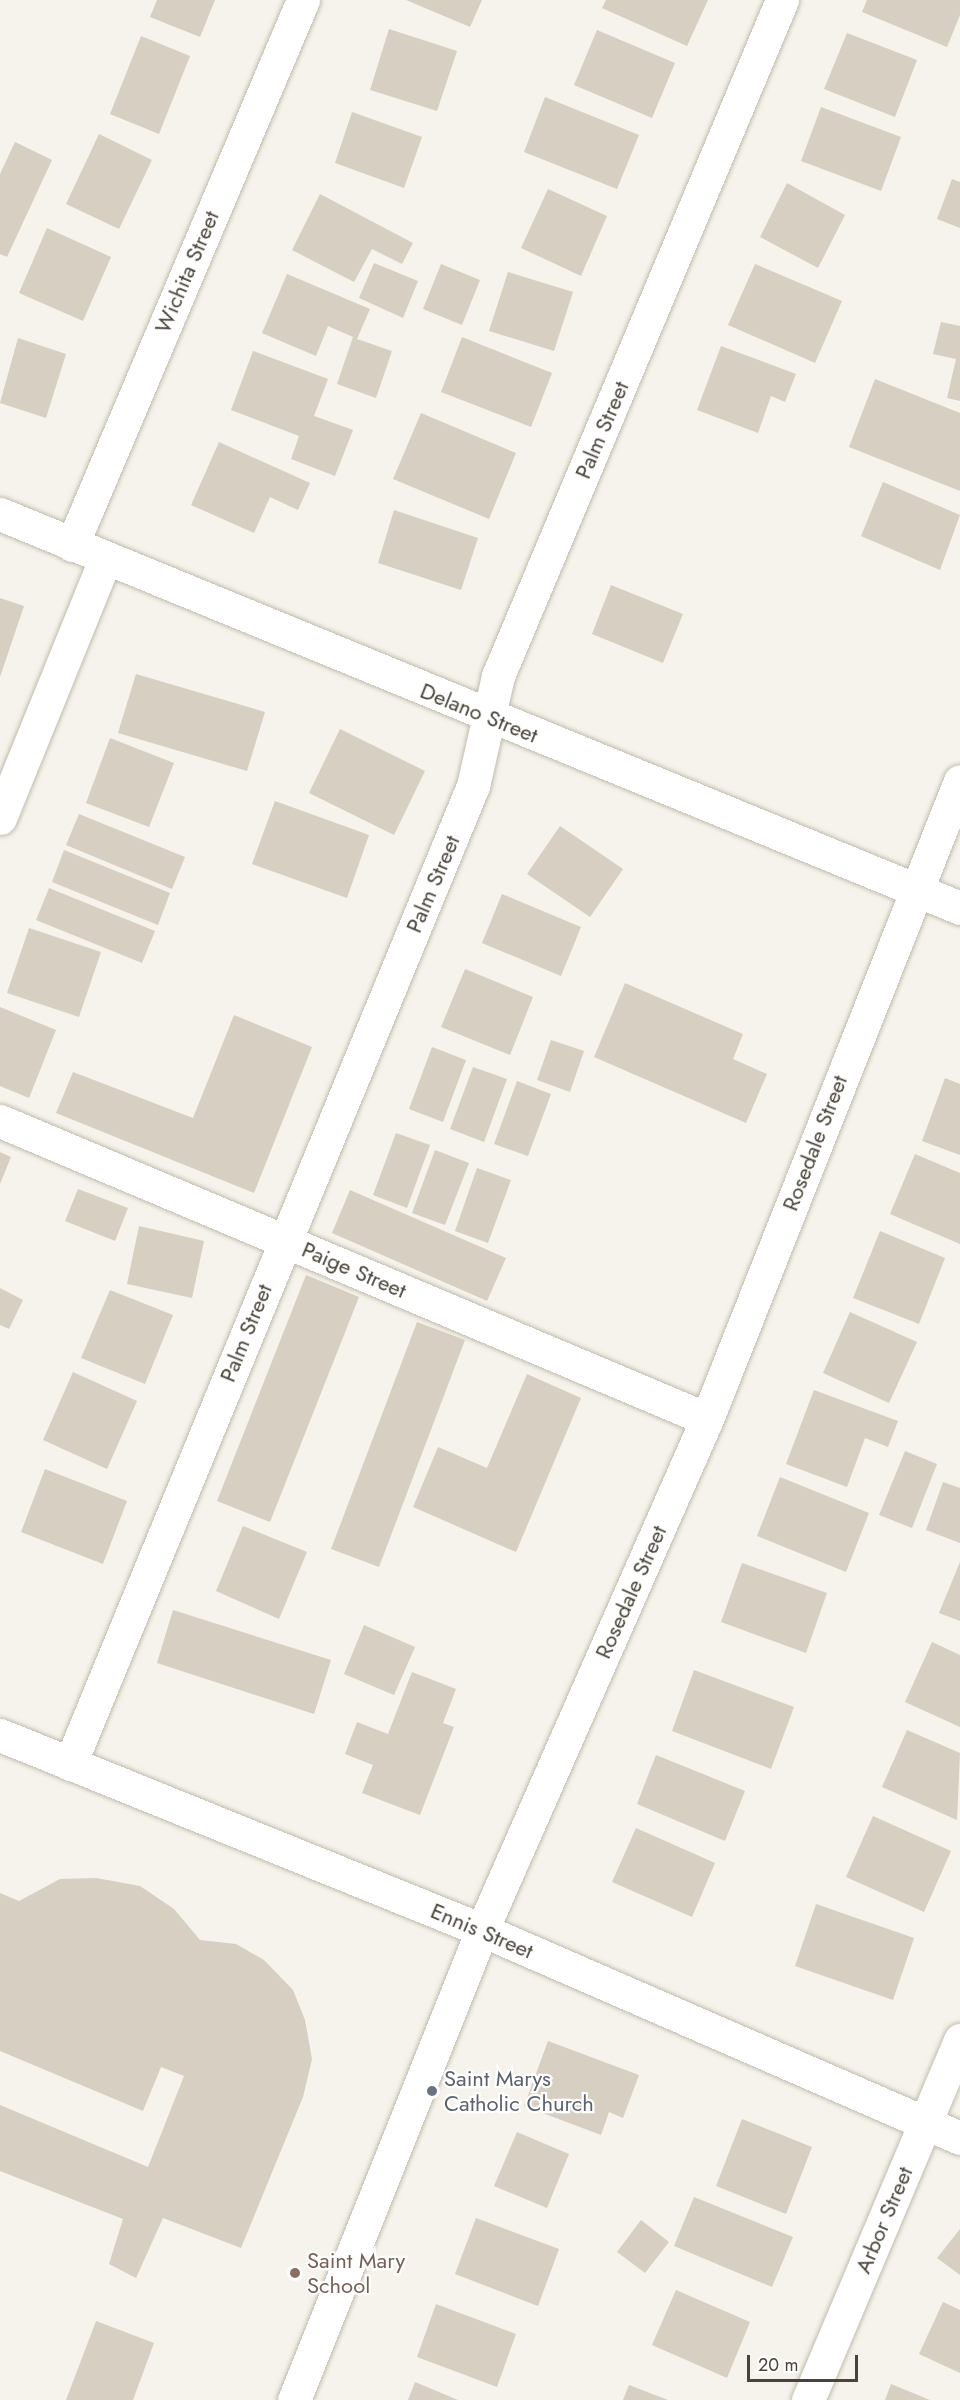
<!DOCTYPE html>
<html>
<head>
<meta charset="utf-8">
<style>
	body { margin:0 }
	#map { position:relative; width:960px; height:2400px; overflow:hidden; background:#f5f3eb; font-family:Jost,sans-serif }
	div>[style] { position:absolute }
	.building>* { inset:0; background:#d7cfc1 }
	.roads { filter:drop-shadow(0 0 2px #c1bbae) drop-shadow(0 0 2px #c1bbae) }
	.minor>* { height:33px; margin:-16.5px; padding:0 16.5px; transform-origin:16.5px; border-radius:16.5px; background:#fff }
	.dots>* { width:16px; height:16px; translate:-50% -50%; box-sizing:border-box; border:3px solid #fff; border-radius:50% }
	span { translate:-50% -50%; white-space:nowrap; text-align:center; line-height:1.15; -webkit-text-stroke:4.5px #fff; paint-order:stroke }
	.street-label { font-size:22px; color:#494439 }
	.worship-label { font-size:22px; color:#5b616d }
	.left { translate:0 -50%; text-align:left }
	.education-label { font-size:22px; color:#785e54 }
	.scale { position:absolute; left:747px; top:2355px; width:111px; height:27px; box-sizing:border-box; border:3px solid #494439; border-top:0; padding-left:8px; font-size:18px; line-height:21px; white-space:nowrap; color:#494439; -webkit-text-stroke:4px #fff; paint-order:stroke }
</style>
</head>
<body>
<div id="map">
	<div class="building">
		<div style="clip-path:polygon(157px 0,215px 0,200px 37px,150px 17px)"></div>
		<div style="clip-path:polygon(406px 0,482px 0,470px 27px)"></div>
		<div style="clip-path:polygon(606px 0,708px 0,687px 46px,602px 8px)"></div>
		<div style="clip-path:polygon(867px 0,960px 0,960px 15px,947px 47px,862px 12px)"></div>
		<div style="clip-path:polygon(389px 29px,457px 51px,437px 111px,370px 90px)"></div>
		<div style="clip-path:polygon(597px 30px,675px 63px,652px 118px,574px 85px)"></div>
		<div style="clip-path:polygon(847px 33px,917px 60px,895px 117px,824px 89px)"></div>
		<div style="clip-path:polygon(141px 36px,190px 56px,159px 134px,110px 114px)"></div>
		<div style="clip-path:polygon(545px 97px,639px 135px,617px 189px,524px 152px)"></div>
		<div style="clip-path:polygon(821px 107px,901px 137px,881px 191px,801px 161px)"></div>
		<div style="clip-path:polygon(352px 112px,422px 137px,404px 188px,335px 163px)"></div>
		<div style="clip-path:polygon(99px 134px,152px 160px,119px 229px,66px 204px)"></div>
		<div style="clip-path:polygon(15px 142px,52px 160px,7px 257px,0 254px,0 174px)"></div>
		<div style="clip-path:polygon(952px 179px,960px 182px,960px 228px,937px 219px)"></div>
		<div style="clip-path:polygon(787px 183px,845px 215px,818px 268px,760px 237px)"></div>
		<div style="clip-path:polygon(548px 189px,607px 216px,581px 276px,521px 248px)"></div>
		<div style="clip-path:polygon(320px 194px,413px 243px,402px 264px,372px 249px,354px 282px,292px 250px)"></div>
		<div style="clip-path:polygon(47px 228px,111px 257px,83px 321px,19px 293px)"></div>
		<div style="clip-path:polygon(374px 263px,418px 281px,403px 318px,359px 298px)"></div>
		<div style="clip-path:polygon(441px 264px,480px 280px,462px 325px,423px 309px)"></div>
		<div style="clip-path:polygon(755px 264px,842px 301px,815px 363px,728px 325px)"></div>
		<div style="clip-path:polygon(508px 272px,573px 292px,554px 351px,489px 331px)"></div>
		<div style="clip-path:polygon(287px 274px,370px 309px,357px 339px,392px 351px,376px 398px,337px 384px,353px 337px,328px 326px,316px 356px,262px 333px)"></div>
		<div style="clip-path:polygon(941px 322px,960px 326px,960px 401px,947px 398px,956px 359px,933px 354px)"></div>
		<div style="clip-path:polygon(462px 337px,552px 373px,531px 427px,441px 392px)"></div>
		<div style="clip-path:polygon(18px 338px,66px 354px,46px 418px,0 403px)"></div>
		<div style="clip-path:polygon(721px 346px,796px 374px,785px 402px,771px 396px,758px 433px,697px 410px)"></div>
		<div style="clip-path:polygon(253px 351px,328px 379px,314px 416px,353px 430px,335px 476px,291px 459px,299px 436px,231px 410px)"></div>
		<div style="clip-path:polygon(875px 379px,960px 413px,960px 491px,849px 447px)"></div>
		<div style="clip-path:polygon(421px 413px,516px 453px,489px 519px,393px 479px)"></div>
		<div style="clip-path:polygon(219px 442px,310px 483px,298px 510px,270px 497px,254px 533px,191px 505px)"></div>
		<div style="clip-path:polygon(883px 482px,960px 515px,940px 570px,861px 536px)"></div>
		<div style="clip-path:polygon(394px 510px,478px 538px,461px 590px,378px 563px)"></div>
		<div style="clip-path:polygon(611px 585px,683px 614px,663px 663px,592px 634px)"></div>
		<div style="clip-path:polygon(0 598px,24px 606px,0 677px)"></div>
		<div style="clip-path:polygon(136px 674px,265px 712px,247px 771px,118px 733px)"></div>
		<div style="clip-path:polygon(340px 729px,425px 771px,394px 835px,309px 793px)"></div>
		<div style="clip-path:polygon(110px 738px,174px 763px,149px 827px,86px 803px)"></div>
		<div style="clip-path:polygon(275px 801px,369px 835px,347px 898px,252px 864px)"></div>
		<div style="clip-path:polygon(79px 814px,185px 857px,172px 889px,66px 845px)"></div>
		<div style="clip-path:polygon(560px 826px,623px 869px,590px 917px,527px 874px)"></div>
		<div style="clip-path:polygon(64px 850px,170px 893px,158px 925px,52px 882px)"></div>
		<div style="clip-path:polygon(49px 888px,155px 931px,142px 963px,36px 920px)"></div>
		<div style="clip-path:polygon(502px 894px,581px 927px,561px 976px,482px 943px)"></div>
		<div style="clip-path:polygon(29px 928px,101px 952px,79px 1017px,7px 993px)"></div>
		<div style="clip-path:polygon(465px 969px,533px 997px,510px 1055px,441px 1027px)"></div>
		<div style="clip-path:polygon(625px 983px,743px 1034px,733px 1059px,767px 1074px,746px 1123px,594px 1057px)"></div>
		<div style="clip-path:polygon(0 1007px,56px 1030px,29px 1098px,0 1086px)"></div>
		<div style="clip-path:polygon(234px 1015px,312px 1047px,254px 1193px,56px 1113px,73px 1072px,193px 1118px)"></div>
		<div style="clip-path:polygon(551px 1040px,584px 1051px,570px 1092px,537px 1080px)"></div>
		<div style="clip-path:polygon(432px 1047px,466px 1060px,443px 1122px,409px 1109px)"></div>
		<div style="clip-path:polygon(473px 1067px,507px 1079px,484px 1142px,450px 1129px)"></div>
		<div style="clip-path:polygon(945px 1078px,960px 1084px,960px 1155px,922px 1141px)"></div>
		<div style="clip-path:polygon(517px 1081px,551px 1094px,528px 1156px,494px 1144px)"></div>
		<div style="clip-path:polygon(396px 1133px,430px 1145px,407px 1208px,373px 1195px)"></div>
		<div style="clip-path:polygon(435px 1150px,469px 1163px,445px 1225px,412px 1213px)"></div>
		<div style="clip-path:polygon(0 1152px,11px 1157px,0 1184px)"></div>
		<div style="clip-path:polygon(915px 1154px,960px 1173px,960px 1244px,890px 1214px)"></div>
		<div style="clip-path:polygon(477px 1168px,511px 1180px,488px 1243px,455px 1231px)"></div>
		<div style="clip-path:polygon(78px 1189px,128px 1208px,115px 1241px,65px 1221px)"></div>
		<div style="clip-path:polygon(350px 1190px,506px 1258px,487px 1301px,332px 1233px)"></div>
		<div style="clip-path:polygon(139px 1226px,204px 1241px,192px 1298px,127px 1284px)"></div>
		<div style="clip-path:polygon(880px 1231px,945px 1258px,919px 1324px,853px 1298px)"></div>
		<div style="clip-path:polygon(306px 1275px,359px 1297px,270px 1522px,217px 1501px)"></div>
		<div style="clip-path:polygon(0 1288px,23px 1300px,9px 1329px,0 1325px)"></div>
		<div style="clip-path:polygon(110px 1290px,173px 1315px,145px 1384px,81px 1358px)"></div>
		<div style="clip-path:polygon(850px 1312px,917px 1342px,889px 1403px,823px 1373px)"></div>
		<div style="clip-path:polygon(417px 1322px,465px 1340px,379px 1567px,331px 1549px)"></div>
		<div style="clip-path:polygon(73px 1372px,137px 1401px,107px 1469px,43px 1440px)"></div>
		<div style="clip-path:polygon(527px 1374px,581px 1398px,516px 1552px,413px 1507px,438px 1447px,487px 1468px)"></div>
		<div style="clip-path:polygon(814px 1390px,898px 1421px,888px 1447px,865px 1438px,847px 1487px,786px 1464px)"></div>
		<div style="clip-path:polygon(905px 1451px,937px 1464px,912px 1528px,879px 1515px)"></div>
		<div style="clip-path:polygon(45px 1469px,127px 1501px,103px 1564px,21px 1532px)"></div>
		<div style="clip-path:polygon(780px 1477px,869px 1513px,846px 1572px,757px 1536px)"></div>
		<div style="clip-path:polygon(943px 1482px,960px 1488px,960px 1543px,926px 1530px)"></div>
		<div style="clip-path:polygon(243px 1526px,307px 1552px,279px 1619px,216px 1591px)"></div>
		<div style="clip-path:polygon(960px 1562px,960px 1621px,939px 1613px)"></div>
		<div style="clip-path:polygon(742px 1563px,827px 1593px,806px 1653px,721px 1622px)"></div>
		<div style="clip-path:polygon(173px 1610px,331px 1660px,314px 1714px,157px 1663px)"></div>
		<div style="clip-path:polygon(364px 1625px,415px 1647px,394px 1695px,344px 1674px)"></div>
		<div style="clip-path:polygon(932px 1642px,960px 1655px,960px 1727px,905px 1702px)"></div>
		<div style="clip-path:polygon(694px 1670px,794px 1707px,771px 1769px,672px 1731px)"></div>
		<div style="clip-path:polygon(412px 1672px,456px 1689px,443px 1723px,454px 1727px,420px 1815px,362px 1793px,373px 1765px,345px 1754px,357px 1722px,388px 1734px)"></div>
		<div style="clip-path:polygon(907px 1730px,960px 1753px,957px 1820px,882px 1787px)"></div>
		<div style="clip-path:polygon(656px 1755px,745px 1791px,725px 1841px,637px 1804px)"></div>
		<div style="clip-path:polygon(873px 1816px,951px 1851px,924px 1912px,846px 1877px)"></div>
		<div style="clip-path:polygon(636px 1828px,715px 1863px,692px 1917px,612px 1882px)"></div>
		<div style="clip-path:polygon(96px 1878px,140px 1886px,174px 1909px,200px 1940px,236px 1944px,264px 1960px,293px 1990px,305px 2020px,312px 2059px,303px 2097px,241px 2248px,163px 2218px,136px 2278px,109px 2264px,123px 2219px,0 2171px,0 2105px,148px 2167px,184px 2076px,161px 2067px,143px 2111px,0 2051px,0 1893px,19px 1901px,60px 1879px)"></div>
		<div style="clip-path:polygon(816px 1904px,914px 1938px,893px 2000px,795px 1966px)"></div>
		<div style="clip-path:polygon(548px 2041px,639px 2075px,623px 2118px,609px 2112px,601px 2135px,524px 2106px)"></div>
		<div style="clip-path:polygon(742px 2119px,812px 2147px,786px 2214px,716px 2186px)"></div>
		<div style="clip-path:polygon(517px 2132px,569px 2154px,547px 2208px,494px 2186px)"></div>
		<div style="clip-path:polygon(694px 2197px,793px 2237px,772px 2287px,674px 2246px)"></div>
		<div style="clip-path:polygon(476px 2218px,559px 2249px,538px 2306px,455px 2274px)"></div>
		<div style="clip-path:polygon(641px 2220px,669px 2242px,645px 2273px,617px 2252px)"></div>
		<div style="clip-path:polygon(960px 2229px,960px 2275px,937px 2258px)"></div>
		<div style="clip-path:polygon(676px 2290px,750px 2322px,727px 2378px,652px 2345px)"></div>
		<div style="clip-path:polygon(943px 2302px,960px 2310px,960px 2373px,919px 2354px)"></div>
		<div style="clip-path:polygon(436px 2304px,516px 2334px,497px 2387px,417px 2357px)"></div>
		<div style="clip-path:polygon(96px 2321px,154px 2343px,133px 2400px,66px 2400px)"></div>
		<div style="clip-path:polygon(415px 2382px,458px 2400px,408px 2400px)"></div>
		<div style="clip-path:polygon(891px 2384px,930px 2400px,885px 2400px)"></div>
		<div style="clip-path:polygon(629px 2385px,668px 2400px,623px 2400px)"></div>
	</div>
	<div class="roads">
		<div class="minor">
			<div style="left:0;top:514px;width:1038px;rotate:22.31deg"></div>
			<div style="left:72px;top:545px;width:592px;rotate:-67.03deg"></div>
			<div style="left:0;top:818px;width:279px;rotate:-67.9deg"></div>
			<div style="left:0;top:1121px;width:767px;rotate:22.86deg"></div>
			<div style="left:0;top:1735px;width:520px;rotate:22.03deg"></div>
			<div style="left:482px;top:1930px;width:521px;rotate:23.52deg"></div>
			<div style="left:70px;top:1764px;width:1058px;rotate:-67.61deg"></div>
			<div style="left:473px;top:786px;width:113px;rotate:-77.2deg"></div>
			<div style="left:498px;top:676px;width:733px;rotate:-67.21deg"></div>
			<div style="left:294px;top:2400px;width:506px;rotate:-68.2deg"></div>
			<div style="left:482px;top:1930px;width:558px;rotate:-66.24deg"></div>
			<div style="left:707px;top:1419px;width:686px;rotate:-68.37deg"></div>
			<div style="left:808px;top:2400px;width:391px;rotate:-67.1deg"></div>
		</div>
	</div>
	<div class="dots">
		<div style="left:432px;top:2091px;background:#6b7280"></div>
		<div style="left:295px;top:2273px;background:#8d6e63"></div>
	</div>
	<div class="street-label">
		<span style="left:187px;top:272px;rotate:-67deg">Wichita Street</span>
		<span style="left:602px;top:430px;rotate:-67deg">Palm Street</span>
		<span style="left:479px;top:713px;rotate:22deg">Delano Street</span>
		<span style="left:433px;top:884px;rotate:-67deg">Palm Street</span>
		<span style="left:815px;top:1143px;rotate:-69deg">Rosedale Street</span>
		<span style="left:354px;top:1270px;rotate:23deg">Paige Street</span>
		<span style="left:246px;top:1333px;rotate:-68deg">Palm Street</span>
		<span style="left:631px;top:1592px;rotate:-66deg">Rosedale Street</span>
		<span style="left:482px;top:1931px;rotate:23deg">Ennis Street</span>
		<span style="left:884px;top:2220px;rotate:-67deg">Arbor Street</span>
	</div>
	<div class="worship-label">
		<span class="left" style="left:444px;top:2091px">Saint Marys<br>Catholic Church</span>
	</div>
	<div class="education-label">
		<span class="left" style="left:307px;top:2273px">Saint Mary<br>School</span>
	</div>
	<div class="scale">20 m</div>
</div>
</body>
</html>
